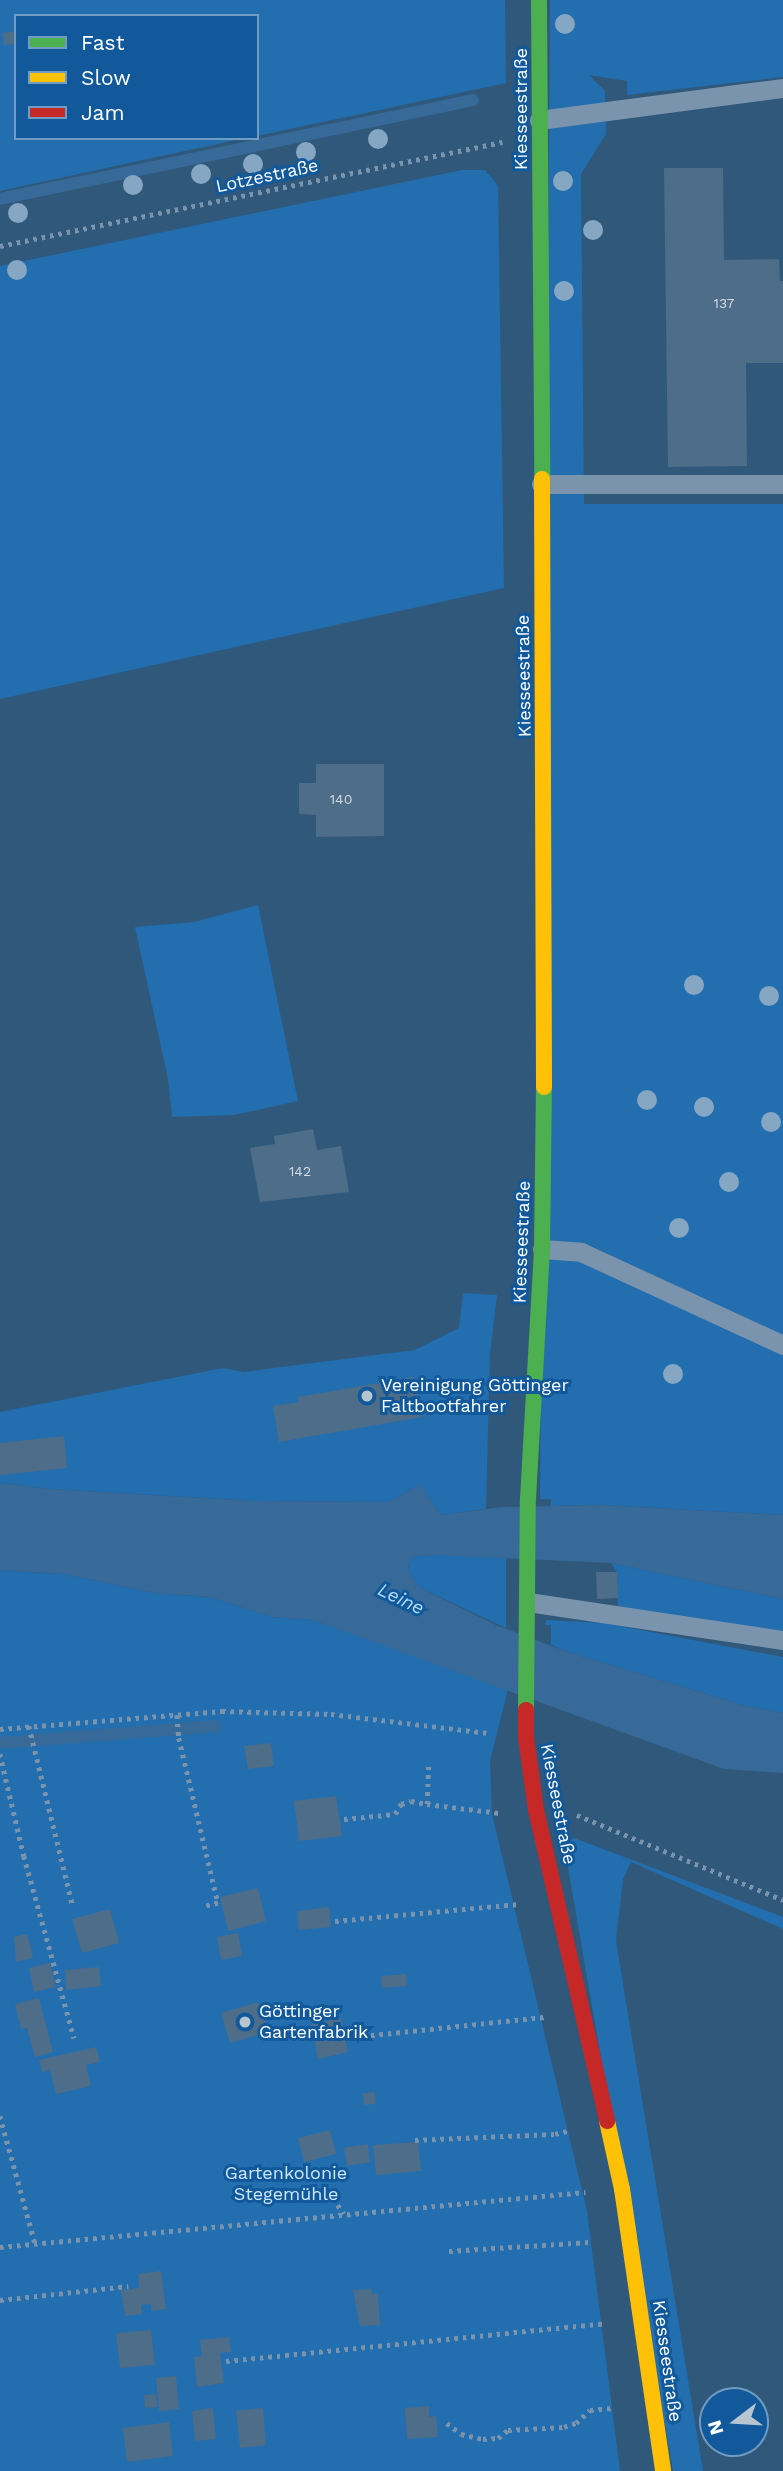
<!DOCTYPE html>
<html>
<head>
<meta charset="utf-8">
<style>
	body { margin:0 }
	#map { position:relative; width:783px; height:2471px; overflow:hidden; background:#30587a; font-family:"Work Sans",sans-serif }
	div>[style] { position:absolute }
	.green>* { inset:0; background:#226eaf }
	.water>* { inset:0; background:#376a98 }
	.stream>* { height:12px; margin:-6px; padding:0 6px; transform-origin:6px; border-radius:6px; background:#376a98 }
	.building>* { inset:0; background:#4e6d89 }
	.path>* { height:4.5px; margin-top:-2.25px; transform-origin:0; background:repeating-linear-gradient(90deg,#7b94ad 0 3.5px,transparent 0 8.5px) }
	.lane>* { height:19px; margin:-9.5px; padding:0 9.5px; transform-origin:9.5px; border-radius:9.5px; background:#7b94ad }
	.fast>* { height:16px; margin:-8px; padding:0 8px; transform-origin:8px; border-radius:8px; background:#4caf50 }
	.slow>* { height:16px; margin:-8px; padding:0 8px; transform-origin:8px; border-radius:8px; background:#ffc107 }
	.jam>* { height:16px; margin:-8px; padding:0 8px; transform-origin:8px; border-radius:8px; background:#c62828 }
	.trees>* { width:20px; height:20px; margin:-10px; border-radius:50%; background:#86a7c3 }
	.dots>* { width:19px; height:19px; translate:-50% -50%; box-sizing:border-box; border:4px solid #11599a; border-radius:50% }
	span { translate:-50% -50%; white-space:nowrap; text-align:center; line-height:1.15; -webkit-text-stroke:6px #11599a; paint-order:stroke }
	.number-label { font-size:14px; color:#d3dae2 }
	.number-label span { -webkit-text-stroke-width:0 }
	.street-label { font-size:18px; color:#fff }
	.poi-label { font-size:18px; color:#fff }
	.left { translate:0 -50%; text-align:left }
	.park-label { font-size:18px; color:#cce7fe }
	.water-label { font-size:19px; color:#b0d9fb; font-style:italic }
	.legend { position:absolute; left:14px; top:14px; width:245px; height:126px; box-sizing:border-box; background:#11599a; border:2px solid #709bc2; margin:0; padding:9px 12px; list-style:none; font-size:21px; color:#fff }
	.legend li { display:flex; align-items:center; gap:14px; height:35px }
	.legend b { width:35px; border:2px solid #709bc2 }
	.north { position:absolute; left:699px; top:2387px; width:70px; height:70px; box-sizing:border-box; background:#11599a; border:2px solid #709bc2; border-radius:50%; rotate:253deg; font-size:19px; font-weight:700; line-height:28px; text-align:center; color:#fff }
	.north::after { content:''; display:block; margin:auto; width:24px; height:32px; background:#b7c5d0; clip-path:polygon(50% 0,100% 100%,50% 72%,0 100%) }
</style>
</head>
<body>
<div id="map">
	<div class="green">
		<div style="clip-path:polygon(0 0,505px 0,506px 83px,257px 136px,257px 16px,16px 16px,16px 138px,245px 138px,0 191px)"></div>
		<div style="clip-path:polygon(550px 0,783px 0,783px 77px,627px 95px,627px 81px,589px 75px,605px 91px,606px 134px,581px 174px,584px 504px,783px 504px,783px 1337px,582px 1242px,581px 1259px,783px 1355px,783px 1515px,600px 1505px,551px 1506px,551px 1499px,540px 1499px)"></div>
		<div style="clip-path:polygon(462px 170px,485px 170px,498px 186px,504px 588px,0 699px,0 266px)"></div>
		<div style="clip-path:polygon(258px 905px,298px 1101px,234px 1115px,172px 1117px,168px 1079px,135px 927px,194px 922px)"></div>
		<div style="clip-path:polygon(463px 1293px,497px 1295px,490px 1354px,486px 1509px,441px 1515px,420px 1484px,389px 1502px,254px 1501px,49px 1489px,0 1483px,0 1412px,223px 1368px,243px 1372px,415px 1350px,459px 1328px)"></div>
		<div style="clip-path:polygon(435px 1555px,506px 1556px,506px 1628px,420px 1588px,409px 1572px,408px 1562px,416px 1556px)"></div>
		<div style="clip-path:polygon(611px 1563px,783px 1599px,783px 1633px,618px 1607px,617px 1572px)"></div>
		<div style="clip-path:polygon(0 1570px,64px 1574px,154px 1593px,210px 1597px,272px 1617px,313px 1620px,508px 1689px,490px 1761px,492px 1814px,587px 2211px,620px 2471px,0 2471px)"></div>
		<div style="clip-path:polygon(546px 1620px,604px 1623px,783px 1657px,783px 1713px,746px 1706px,568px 1652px,551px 1645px,551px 1625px,545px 1625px)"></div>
		<div style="clip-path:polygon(574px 1838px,783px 1917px,783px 1929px,631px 1862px,623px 1879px,616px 1941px,703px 2471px,673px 2471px,564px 1845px)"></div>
	</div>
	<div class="water">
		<div style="clip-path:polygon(0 1483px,49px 1489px,254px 1501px,389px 1502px,420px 1484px,441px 1515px,502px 1507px,600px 1505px,783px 1515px,783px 1599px,611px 1563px,435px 1555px,416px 1556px,408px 1563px,409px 1572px,420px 1588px,496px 1625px,568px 1652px,746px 1706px,783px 1713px,783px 1773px,724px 1769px,313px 1620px,272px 1617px,210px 1597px,154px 1593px,64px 1574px,0 1570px)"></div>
	</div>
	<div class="stream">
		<div style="left:0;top:199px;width:483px;rotate:-11.8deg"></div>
		<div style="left:0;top:1743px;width:216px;rotate:-4.5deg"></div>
	</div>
	<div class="building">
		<div style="clip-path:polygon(16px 31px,16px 44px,4px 45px,2px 33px)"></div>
		<div style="clip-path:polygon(664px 168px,723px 168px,724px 260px,779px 259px,780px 281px,783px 281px,783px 363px,746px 363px,747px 466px,668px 467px)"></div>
		<div style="clip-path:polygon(316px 764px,384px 764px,384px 836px,316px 837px,316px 815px,299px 814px,299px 783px,316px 783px)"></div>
		<div style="clip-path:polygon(313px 1129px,317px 1150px,341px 1146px,349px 1192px,260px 1202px,250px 1148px,275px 1144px,274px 1136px)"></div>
		<div style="clip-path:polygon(414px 1377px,422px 1417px,279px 1442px,273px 1406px,299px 1402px,298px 1397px)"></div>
		<div style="clip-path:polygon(64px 1436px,67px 1468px,0 1475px,0 1443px)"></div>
		<div style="clip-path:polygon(596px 1572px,617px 1572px,618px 1598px,597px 1599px)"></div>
		<div style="clip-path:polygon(271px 1743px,274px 1766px,248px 1769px,244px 1746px)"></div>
		<div style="clip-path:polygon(336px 1796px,342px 1836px,299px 1841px,294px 1801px)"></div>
		<div style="clip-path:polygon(258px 1888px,266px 1921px,228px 1931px,220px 1897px)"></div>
		<div style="clip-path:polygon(329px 1907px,331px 1927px,299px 1930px,297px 1911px)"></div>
		<div style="clip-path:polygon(110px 1909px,119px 1943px,82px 1953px,72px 1919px)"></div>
		<div style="clip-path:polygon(238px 1933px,242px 1956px,221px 1960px,217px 1937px)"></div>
		<div style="clip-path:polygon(27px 1934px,33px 1958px,16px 1962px,14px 1937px)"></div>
		<div style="clip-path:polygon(50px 1963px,56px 1987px,34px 1992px,29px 1968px)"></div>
		<div style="clip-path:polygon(99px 1967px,101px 1986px,66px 1990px,65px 1970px)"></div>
		<div style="clip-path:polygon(406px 1974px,407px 1986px,382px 1988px,381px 1976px)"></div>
		<div style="clip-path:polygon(39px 1998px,53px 2052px,35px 2057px,27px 2028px,21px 2029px,15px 2004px)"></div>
		<div style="clip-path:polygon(259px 2002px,268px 2032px,230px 2043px,221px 2013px)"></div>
		<div style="clip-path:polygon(341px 2018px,348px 2052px,318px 2059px,311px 2024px)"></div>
		<div style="clip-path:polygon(96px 2047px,100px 2062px,86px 2065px,91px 2086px,56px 2094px,50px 2070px,42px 2072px,39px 2060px)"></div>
		<div style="clip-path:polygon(375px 2092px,376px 2104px,364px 2105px,363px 2093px)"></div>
		<div style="clip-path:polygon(330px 2130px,336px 2154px,304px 2162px,298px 2138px)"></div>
		<div style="clip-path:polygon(418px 2142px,421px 2171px,376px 2175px,373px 2145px)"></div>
		<div style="clip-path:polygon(368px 2144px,370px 2162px,347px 2166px,344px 2148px)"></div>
		<div style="clip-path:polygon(161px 2271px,166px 2309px,151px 2311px,151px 2304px,141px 2305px,142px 2314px,125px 2316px,121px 2290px,139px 2288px,138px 2274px)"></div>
		<div style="clip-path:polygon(371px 2289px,372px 2294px,378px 2293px,380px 2325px,360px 2326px,353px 2290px)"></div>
		<div style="clip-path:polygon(151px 2330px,155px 2365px,120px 2368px,116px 2333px)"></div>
		<div style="clip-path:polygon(229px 2337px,231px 2352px,220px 2353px,224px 2383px,197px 2387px,194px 2357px,202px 2356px,200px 2340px)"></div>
		<div style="clip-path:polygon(176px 2376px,179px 2409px,159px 2411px,156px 2378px)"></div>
		<div style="clip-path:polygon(156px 2394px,157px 2407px,145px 2408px,144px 2395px)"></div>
		<div style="clip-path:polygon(429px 2406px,429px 2417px,436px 2416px,438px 2437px,407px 2439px,405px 2408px)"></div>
		<div style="clip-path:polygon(213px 2408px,216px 2439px,195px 2441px,192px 2411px)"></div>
		<div style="clip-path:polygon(263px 2408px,266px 2445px,240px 2448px,236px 2411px)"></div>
		<div style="clip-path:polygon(169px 2422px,173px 2456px,127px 2462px,123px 2428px)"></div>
	</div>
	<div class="path">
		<div style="left:0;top:246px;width:513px;rotate:-11.7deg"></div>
		<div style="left:177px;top:1715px;width:23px;rotate:85deg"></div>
		<div style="left:179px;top:1738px;width:170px;rotate:76.7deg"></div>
		<div style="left:218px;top:1903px;width:12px;rotate:166deg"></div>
		<div style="left:29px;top:1726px;width:185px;rotate:76.3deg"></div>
		<div style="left:0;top:1729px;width:223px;rotate:-4.6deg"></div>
		<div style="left:222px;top:1711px;width:109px;rotate:1.6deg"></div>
		<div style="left:331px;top:1714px;width:157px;rotate:6.9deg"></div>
		<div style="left:0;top:1754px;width:105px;rotate:76.8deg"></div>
		<div style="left:24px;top:1856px;width:189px;rotate:74.6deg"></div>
		<div style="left:427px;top:1804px;width:73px;rotate:7.1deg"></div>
		<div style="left:577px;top:1815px;width:223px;rotate:22.4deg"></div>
		<div style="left:344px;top:1819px;width:51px;rotate:-5.6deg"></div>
		<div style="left:395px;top:1814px;width:12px;rotate:-59deg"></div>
		<div style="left:401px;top:1804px;width:10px;rotate:-17deg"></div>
		<div style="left:411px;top:1801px;width:16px;rotate:11deg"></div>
		<div style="left:427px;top:1804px;width:38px;rotate:-88deg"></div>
		<div style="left:335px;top:1921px;width:185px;rotate:-5.3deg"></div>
		<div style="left:354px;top:2037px;width:191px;rotate:-6deg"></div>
		<div style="left:0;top:2116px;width:132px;rotate:74.6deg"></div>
		<div style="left:415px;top:2140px;width:140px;rotate:-2.5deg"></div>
		<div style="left:555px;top:2134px;width:16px;rotate:-14deg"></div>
		<div style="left:333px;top:2198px;width:19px;rotate:55deg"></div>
		<div style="left:0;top:2247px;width:588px;rotate:-5.37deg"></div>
		<div style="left:449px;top:2251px;width:141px;rotate:-3.7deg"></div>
		<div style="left:0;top:2300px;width:129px;rotate:-6.2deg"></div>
		<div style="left:226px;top:2361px;width:381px;rotate:-5.7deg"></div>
		<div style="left:447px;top:2423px;width:18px;rotate:38deg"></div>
		<div style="left:461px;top:2434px;width:23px;rotate:13deg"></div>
		<div style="left:483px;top:2439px;width:15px;rotate:-4deg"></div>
		<div style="left:498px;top:2438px;width:13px;rotate:-39deg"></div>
		<div style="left:508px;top:2430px;width:56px;rotate:-3.1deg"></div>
		<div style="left:564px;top:2427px;width:13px;rotate:-18deg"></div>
		<div style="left:576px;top:2423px;width:19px;rotate:-43deg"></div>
		<div style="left:590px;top:2410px;width:25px;rotate:-5deg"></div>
	</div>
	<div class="lane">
		<div style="left:539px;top:120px;width:246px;rotate:-7.5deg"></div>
		<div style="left:541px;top:484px;width:242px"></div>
		<div style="left:542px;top:1249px;width:39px;rotate:4deg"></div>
		<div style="left:581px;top:1252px;width:222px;rotate:24.7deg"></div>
		<div style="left:528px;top:1602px;width:258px;rotate:8.5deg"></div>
	</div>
	<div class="fast">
		<div style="left:539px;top:0;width:479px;rotate:89.6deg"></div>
		<div style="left:526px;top:1710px;width:211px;rotate:-89.5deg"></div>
		<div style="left:528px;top:1499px;width:250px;rotate:-86.8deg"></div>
		<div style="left:542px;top:1249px;width:162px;rotate:-89.3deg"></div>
	</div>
	<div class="slow">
		<div style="left:542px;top:479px;width:608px;rotate:89.81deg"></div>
		<div style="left:607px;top:2121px;width:70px;rotate:77.6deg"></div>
		<div style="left:622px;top:2189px;width:285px;rotate:81.7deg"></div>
	</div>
	<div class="jam">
		<div style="left:526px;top:1710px;width:28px;rotate:90deg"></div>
		<div style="left:526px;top:1738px;width:73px;rotate:82.1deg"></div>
		<div style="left:536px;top:1810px;width:319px;rotate:77.1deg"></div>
	</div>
	<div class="trees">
		<div style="left:565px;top:24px"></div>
		<div style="left:378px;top:139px"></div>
		<div style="left:306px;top:152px"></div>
		<div style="left:253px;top:164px"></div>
		<div style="left:201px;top:174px"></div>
		<div style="left:563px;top:181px"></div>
		<div style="left:133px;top:185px"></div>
		<div style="left:18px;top:213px"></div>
		<div style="left:593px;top:230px"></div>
		<div style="left:17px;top:270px"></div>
		<div style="left:564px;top:291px"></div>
		<div style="left:694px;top:985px"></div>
		<div style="left:769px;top:996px"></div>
		<div style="left:647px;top:1100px"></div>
		<div style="left:704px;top:1107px"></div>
		<div style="left:771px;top:1122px"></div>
		<div style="left:729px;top:1182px"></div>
		<div style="left:679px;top:1228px"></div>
		<div style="left:673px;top:1374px"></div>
	</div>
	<div class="dots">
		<div style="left:367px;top:1396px;background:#b7c5d0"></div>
		<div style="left:245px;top:2022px;background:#b7c5d0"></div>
	</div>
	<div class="number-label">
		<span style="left:724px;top:303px">137</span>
		<span style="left:341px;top:799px">140</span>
		<span style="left:300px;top:1171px">142</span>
	</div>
	<div class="street-label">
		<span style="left:521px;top:109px;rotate:-90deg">Kiesseestraße</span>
		<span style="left:267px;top:176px;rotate:-12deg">Lotzestraße</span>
		<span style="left:524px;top:676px;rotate:-91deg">Kiesseestraße</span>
		<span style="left:522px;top:1242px;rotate:-88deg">Kiesseestraße</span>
		<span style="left:558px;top:1804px;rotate:79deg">Kiesseestraße</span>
		<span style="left:667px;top:2361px;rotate:82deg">Kiesseestraße</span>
	</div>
	<div class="poi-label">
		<span class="left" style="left:381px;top:1396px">Vereinigung Göttinger<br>Faltbootfahrer</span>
		<span class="left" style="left:259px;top:2022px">Göttinger<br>Gartenfabrik</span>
	</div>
	<div class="park-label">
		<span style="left:286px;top:2184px">Gartenkolonie<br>Stegemühle</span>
	</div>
	<div class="water-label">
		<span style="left:401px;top:1599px;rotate:26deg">Leine</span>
	</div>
	<ul class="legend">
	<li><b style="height:9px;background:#4caf50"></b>Fast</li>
	<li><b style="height:9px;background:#ffc107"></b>Slow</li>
	<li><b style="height:9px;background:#c62828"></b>Jam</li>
	</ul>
	<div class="north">N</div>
</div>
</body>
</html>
